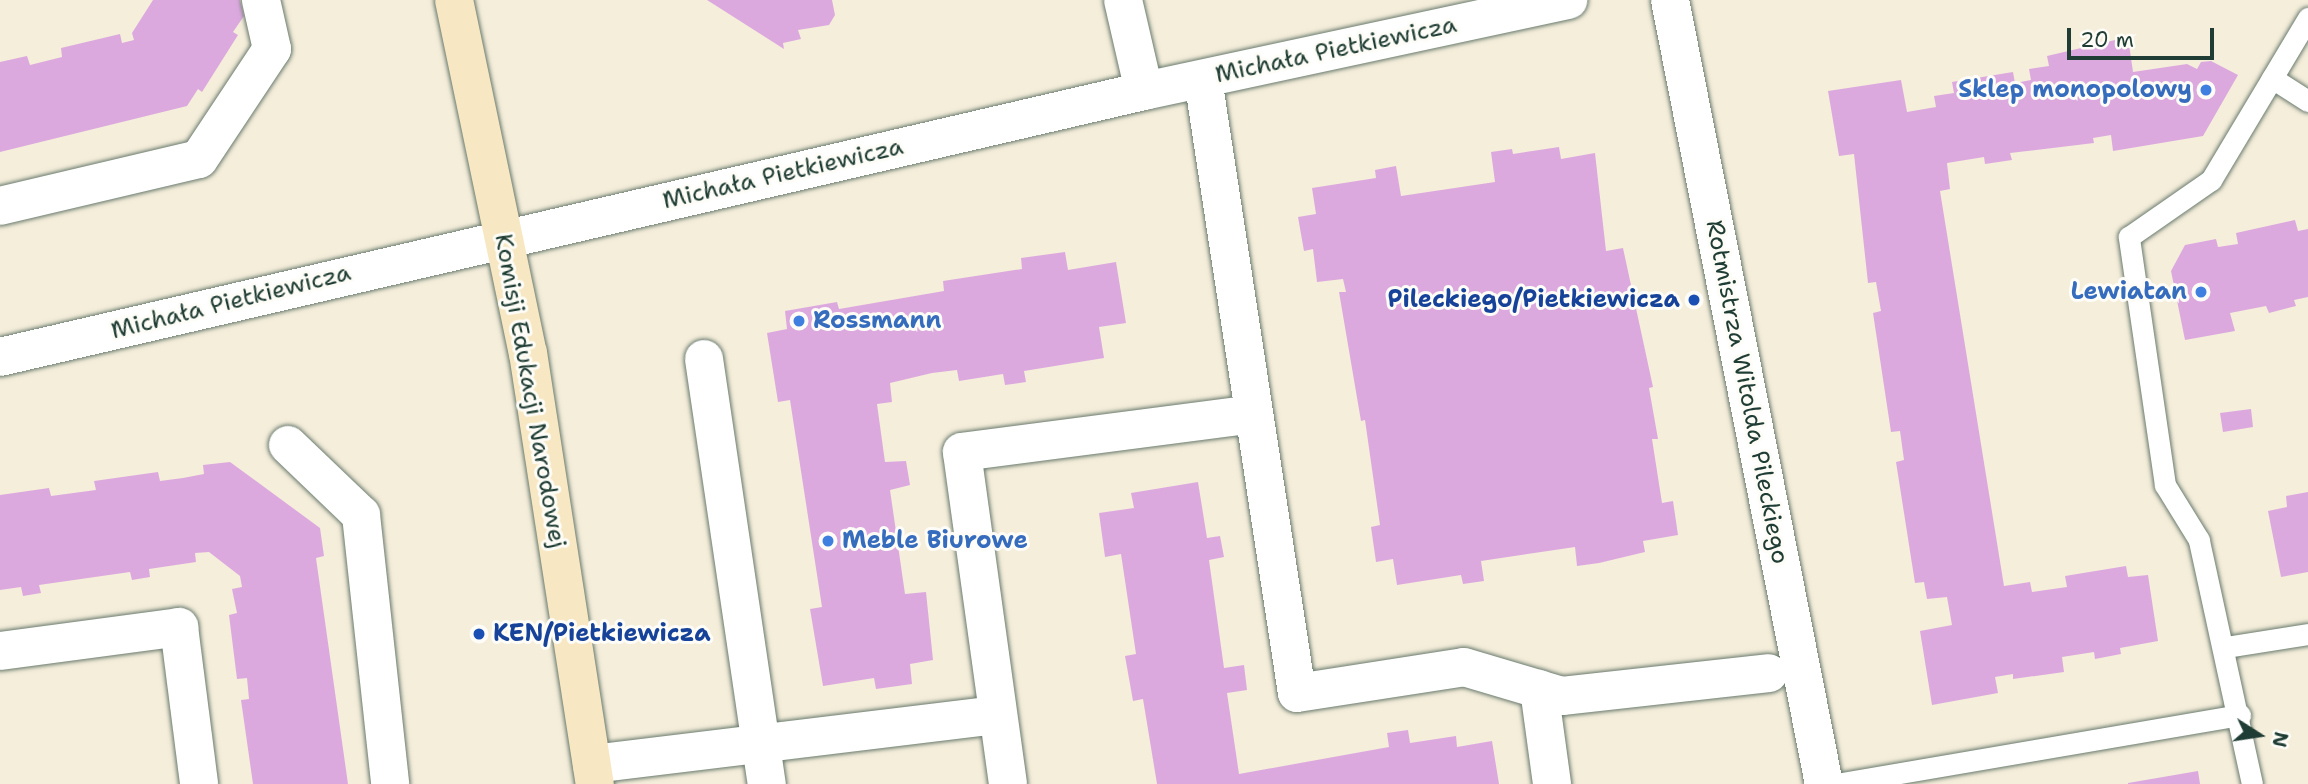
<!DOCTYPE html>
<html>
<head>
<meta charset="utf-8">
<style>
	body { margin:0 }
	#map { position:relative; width:2308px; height:784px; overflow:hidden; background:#f5eedb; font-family:"Shantell Sans",sans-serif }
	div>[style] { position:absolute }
	.building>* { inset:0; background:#dca9df }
	.roads { filter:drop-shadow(0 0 2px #6a7b6e) drop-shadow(0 0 2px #6a7b6e) }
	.lane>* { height:21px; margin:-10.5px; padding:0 10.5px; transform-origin:10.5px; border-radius:10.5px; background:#fff }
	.street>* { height:38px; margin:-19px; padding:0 19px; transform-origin:19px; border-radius:19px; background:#fff }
	.secondary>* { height:38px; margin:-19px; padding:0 19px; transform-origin:19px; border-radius:19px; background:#f7e8c3 }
	.dots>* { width:19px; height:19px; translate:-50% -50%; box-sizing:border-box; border:4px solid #fdfcf7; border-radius:50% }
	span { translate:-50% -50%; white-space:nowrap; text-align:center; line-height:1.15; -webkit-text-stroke:6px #fdfcf7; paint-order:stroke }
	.street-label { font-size:24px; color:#1f3d34 }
	.shop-label { font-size:24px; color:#366cbe; font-weight:700 }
	.right { translate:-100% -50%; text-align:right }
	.left { translate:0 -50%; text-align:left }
	.transit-label { font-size:24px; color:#164399; font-weight:700 }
	.north { position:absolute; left:2224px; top:700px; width:70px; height:70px; -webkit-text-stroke:5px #fdfcf7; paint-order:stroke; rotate:102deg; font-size:19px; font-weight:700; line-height:28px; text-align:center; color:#1f3d34 }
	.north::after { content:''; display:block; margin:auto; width:24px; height:32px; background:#1f3d34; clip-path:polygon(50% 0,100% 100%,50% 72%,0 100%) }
	.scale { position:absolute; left:2067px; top:28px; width:147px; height:32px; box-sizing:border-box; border:4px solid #1f3d34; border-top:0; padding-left:9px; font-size:21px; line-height:24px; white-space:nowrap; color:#1f3d34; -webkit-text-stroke:5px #fdfcf7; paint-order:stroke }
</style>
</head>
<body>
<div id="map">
	<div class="building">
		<div style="clip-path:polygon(153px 0,240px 0,244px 16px,233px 32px,238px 35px,202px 92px,198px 89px,187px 106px,0 152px,0 62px,27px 56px,30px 65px,62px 57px,61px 48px,120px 34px,122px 43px,134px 40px,132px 33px)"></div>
		<div style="clip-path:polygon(707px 0,832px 0,835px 15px,829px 25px,798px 30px,801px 39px,783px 43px,784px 49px)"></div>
		<div style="clip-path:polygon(2128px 37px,2133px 72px,2187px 64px,2197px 69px,2201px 62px,2211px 61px,2238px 75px,2203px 136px,2113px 151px,2111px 135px,2093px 138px,2094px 143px,2010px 153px,2012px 160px,1985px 164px,1984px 157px,1947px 163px,1950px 189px,1940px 191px,2004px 586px,2030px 582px,2032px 592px,2067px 587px,2065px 576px,2126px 566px,2128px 577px,2148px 575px,2158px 641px,2120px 648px,2121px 654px,2095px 659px,2094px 652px,2062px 657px,2064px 672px,2013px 679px,2013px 674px,1995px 677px,1998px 693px,1932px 705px,1920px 631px,1952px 625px,1947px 597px,1927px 599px,1924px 582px,1915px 583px,1896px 462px,1904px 460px,1900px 431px,1891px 432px,1873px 313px,1881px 311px,1876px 282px,1868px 283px,1854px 154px,1839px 156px,1828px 91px,1901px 80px,1907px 112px,1936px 107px,1934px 96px,1954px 93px,1952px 82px,2013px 72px,2015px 83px,2031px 80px,2029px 69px,2049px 66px,2047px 56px)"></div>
		<div style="clip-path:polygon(1559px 147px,1561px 159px,1595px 153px,1606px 251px,1623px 248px,1653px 387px,1649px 388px,1658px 439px,1652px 439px,1662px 503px,1673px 501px,1678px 535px,1643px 541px,1645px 552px,1599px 563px,1577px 566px,1575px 547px,1481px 561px,1484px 581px,1463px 584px,1461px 575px,1397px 585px,1393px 559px,1376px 562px,1371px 527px,1380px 525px,1365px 420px,1361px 421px,1339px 292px,1346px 292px,1343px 279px,1317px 282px,1313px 249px,1304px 251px,1298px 217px,1316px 214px,1312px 188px,1376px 178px,1375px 170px,1396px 166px,1401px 196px,1495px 182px,1491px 152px,1512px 149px,1513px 154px)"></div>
		<div style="clip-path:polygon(2295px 220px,2298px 231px,2308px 229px,2308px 297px,2294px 300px,2296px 306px,2269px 313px,2266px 306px,2230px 313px,2235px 331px,2185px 340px,2171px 271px,2185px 245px,2216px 239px,2218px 247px,2238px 244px,2236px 233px)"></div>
		<div style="clip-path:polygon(1065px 252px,1068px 270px,1116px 262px,1126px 323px,1099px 327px,1104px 358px,1024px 371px,1026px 382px,1005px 385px,1003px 374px,959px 381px,957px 370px,932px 373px,890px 383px,892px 402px,877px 404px,885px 462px,906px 461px,910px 485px,890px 490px,905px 594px,926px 592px,933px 660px,910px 664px,912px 684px,876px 689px,874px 678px,823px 686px,810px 609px,822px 607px,790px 400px,778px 402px,767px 333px,787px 329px,785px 311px,837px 302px,839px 309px,944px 291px,943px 281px,1022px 269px,1021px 258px)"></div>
		<div style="clip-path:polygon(2251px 409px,2253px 427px,2223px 432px,2220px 413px)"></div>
		<div style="clip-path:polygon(230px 462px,320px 528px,324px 556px,316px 558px,348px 784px,253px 784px,241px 700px,249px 699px,247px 678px,237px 679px,229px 615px,237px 613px,232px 589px,242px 587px,240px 576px,209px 552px,195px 553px,196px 562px,149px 569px,150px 577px,132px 580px,130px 572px,39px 585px,41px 593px,23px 596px,21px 587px,0 590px,0 495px,49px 488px,51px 496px,96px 490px,94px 481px,158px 472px,160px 481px,183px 478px,204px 474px,203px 465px)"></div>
		<div style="clip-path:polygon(1198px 482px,1207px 538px,1220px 536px,1224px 557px,1209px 560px,1224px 668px,1244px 665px,1247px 690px,1227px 693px,1239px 774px,1389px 747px,1387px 733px,1408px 730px,1410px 743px,1456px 736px,1457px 747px,1492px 741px,1499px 784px,1157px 784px,1143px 699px,1133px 701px,1125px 656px,1136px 654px,1121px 554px,1105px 557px,1099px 513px,1134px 508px,1131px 493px)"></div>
		<div style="clip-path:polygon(2308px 492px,2308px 572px,2281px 577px,2268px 511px,2287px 507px,2286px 496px)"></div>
		<div style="clip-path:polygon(2198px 771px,2200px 784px,2128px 784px,2128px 783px)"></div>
	</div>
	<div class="roads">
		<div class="lane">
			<div style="left:2272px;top:78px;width:43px;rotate:32.6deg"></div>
			<div style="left:2226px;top:647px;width:83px;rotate:-9deg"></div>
			<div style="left:1836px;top:784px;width:410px;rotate:-9.7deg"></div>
			<div style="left:2252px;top:784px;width:250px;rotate:-102.3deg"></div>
			<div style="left:2199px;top:540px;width:65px;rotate:-121.7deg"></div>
			<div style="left:2165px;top:485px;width:251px;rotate:-98.3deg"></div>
			<div style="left:2129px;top:237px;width:100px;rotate:-34.8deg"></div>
			<div style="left:2211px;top:180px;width:189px;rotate:-59.1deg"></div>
		</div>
		<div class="street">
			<div style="left:1123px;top:0;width:93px;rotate:77deg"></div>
			<div style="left:1670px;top:0;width:799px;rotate:78.89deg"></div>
			<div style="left:1203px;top:79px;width:621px;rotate:81.3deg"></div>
			<div style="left:1297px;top:693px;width:169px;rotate:-8.8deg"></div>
			<div style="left:1464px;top:667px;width:102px;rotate:16.5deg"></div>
			<div style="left:1562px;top:696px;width:208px;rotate:-6.3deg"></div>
			<div style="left:0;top:206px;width:204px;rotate:-13.3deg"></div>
			<div style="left:199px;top:159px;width:132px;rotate:-56.4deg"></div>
			<div style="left:272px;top:49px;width:50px;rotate:-102.7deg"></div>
			<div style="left:0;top:357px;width:1175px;rotate:-13.09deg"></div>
			<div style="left:1144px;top:91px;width:434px;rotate:-12.1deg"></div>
			<div style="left:704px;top:359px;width:430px;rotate:81.6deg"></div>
			<div style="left:288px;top:445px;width:101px;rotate:43.8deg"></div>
			<div style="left:361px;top:515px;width:271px;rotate:83.8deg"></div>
			<div style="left:0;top:651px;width:181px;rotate:-7.6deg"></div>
			<div style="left:179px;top:627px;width:158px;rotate:82.7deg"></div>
			<div style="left:1539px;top:689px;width:96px;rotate:82.2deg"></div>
			<div style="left:592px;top:764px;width:408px;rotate:-6.9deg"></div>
			<div style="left:1008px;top:784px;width:335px;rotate:-97.9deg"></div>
			<div style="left:962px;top:452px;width:294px;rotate:-7.4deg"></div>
		</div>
		<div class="secondary">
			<div style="left:454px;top:0;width:361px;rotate:78.2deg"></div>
			<div style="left:528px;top:353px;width:436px;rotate:81.2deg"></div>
		</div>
	</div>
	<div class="dots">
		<div style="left:2206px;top:90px;background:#3f7fe0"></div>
		<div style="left:2201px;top:292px;background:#3f7fe0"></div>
		<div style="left:1694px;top:300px;background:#1a4fb4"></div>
		<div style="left:799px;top:321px;background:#3f7fe0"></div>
		<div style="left:828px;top:541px;background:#3f7fe0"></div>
		<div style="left:479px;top:634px;background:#1a4fb4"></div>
	</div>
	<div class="street-label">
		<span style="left:1336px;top:50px;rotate:-12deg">Michała Pietkiewicza</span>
		<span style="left:783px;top:174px;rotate:-13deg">Michała Pietkiewicza</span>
		<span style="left:231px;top:302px;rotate:-14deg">Michała Pietkiewicza</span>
		<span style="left:530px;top:391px;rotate:80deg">Komisji Edukacji Narodowej</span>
		<span style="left:1747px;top:392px;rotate:79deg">Rotmistrza Witolda Pileckiego</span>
	</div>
	<div class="shop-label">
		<span class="right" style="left:2192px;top:90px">Sklep monopolowy</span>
		<span class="right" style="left:2187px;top:292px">Lewiatan</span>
		<span class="left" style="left:813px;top:321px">Rossmann</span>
		<span class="left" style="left:842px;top:541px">Meble Biurowe</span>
	</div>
	<div class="transit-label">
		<span class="right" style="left:1680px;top:300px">Pileckiego/Pietkiewicza</span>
		<span class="left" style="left:493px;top:634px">KEN/Pietkiewicza</span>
	</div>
	<div class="north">N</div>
	<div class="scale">20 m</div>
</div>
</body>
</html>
